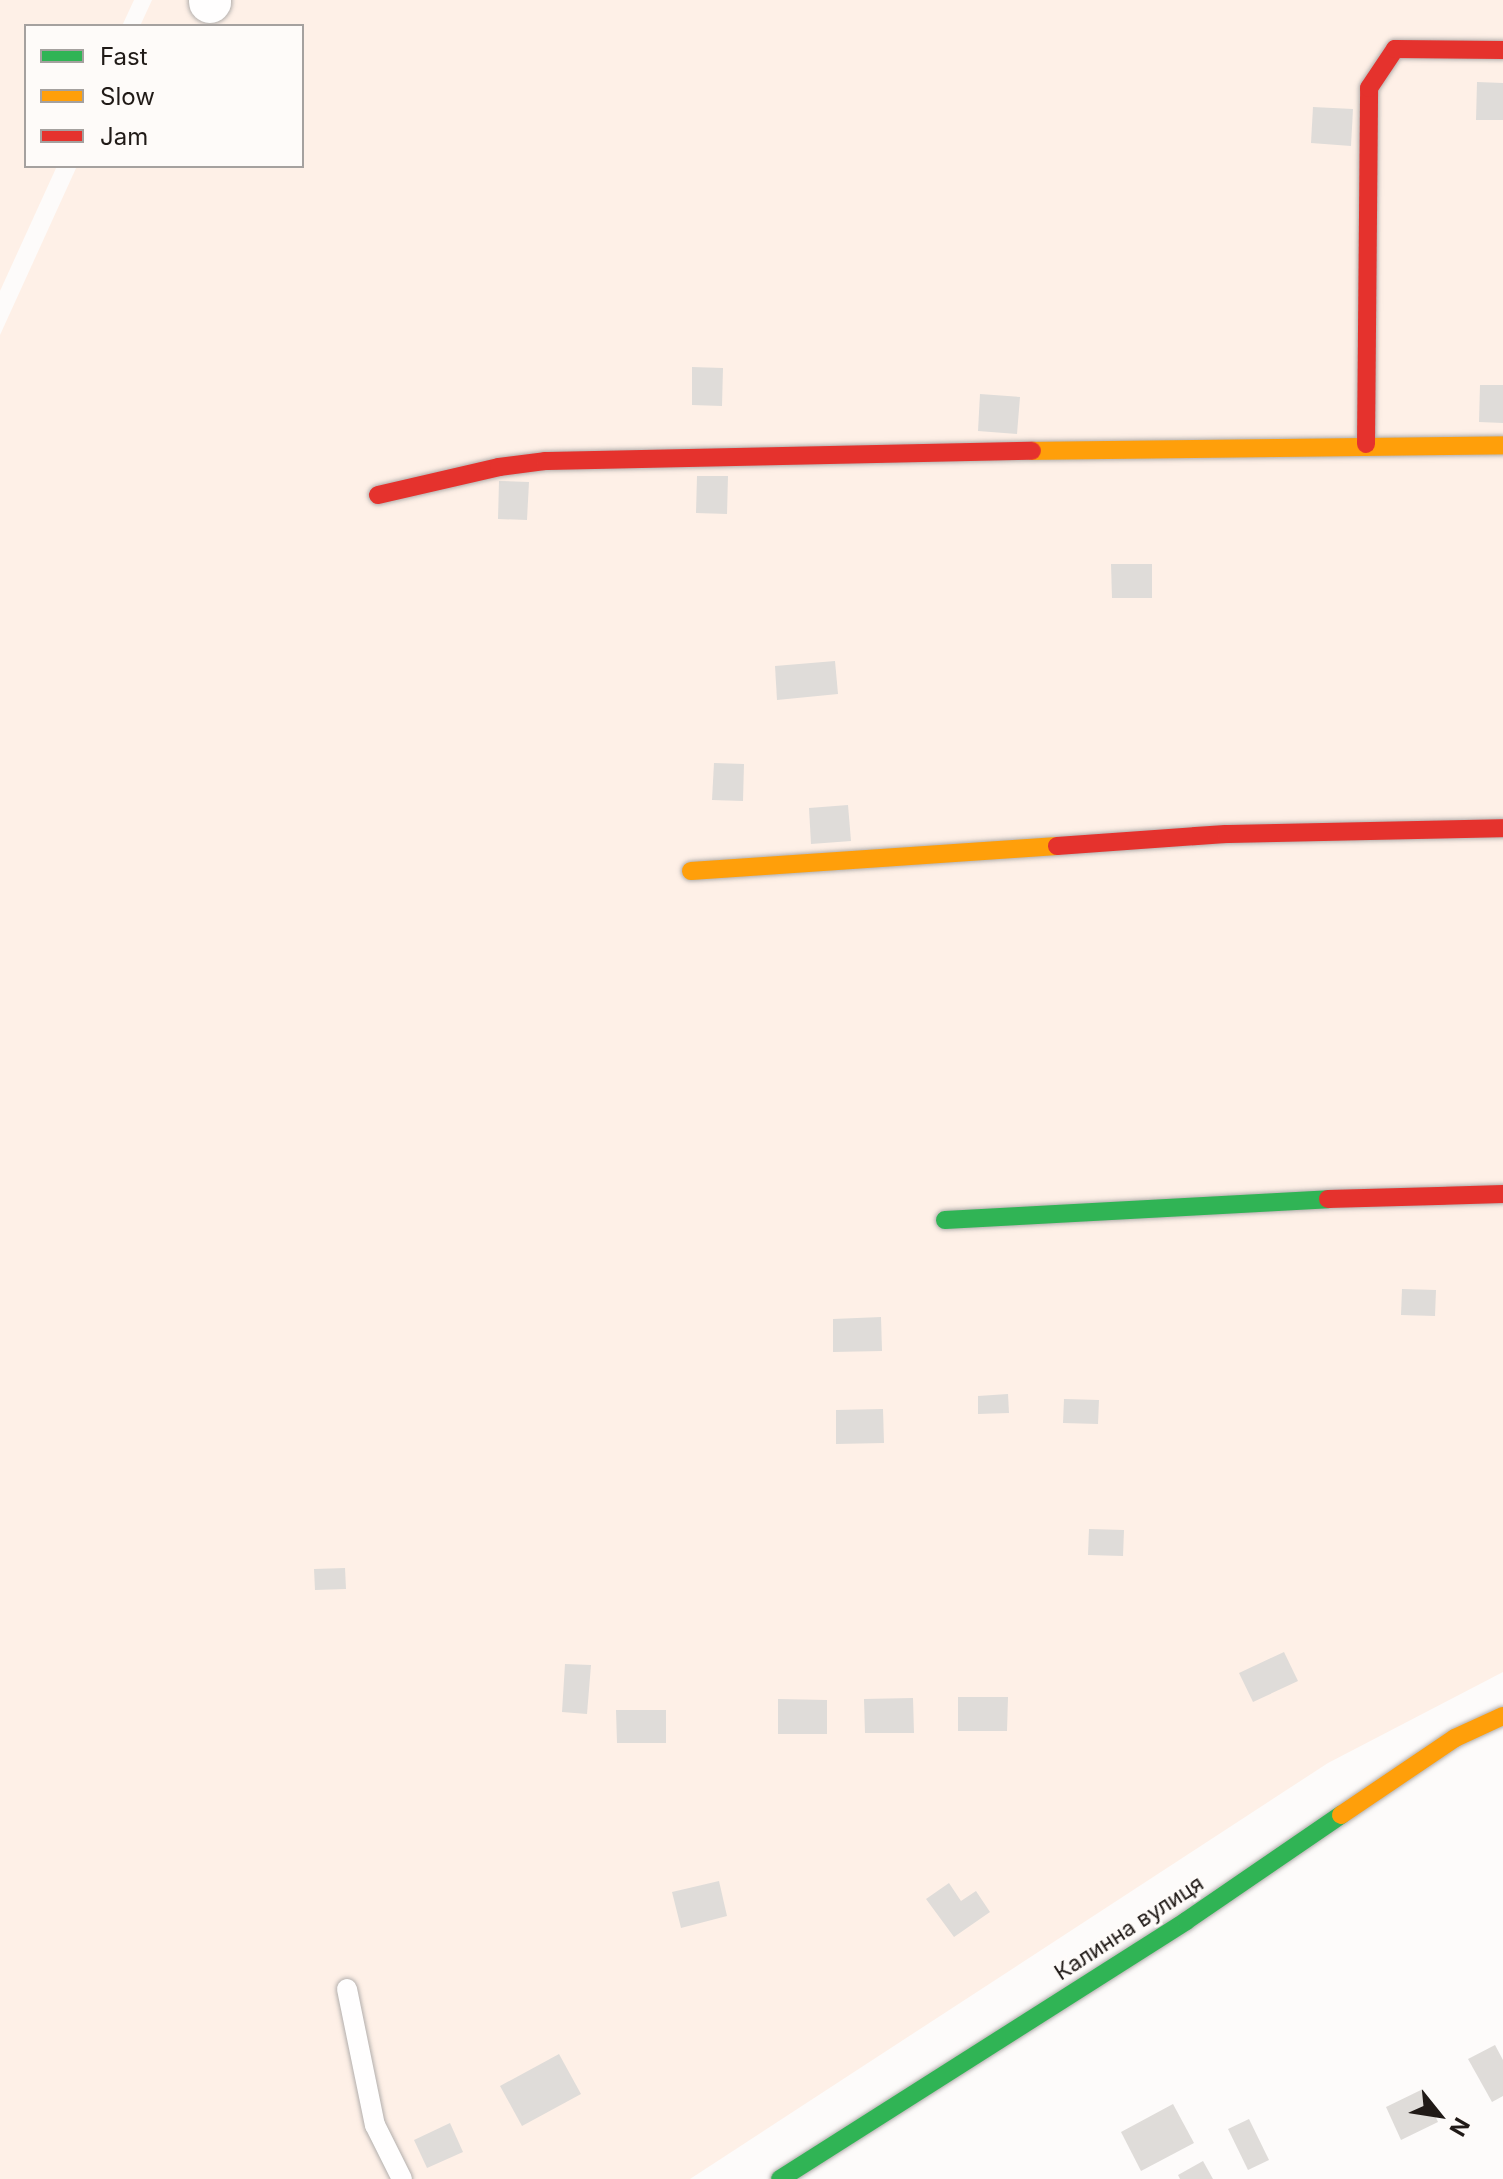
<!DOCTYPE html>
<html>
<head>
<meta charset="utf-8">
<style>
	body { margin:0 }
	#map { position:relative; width:1503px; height:2179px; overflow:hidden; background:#fdfbfa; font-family:Inter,sans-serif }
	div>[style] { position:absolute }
	.green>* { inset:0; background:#fef0e7 }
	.building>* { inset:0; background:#dfdcd9 }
	.roads { filter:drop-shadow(0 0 2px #b2aeac) drop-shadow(0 0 2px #b2aeac) }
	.lane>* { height:20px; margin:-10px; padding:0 10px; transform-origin:10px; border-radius:10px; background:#fffefe }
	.street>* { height:42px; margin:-21px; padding:0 21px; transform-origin:21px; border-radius:21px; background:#fffefe }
	.fast>* { height:18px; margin:-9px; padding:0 9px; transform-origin:9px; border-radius:9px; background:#30b455 }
	.slow>* { height:18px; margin:-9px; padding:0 9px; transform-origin:9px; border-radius:9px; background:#ff9f0a }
	.jam>* { height:18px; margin:-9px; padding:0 9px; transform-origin:9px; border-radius:9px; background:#e5322d }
	span { translate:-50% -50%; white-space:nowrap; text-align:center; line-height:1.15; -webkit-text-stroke:6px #fefbf9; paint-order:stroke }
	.street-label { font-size:22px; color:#201a17 }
	.legend { position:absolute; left:24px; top:24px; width:280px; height:144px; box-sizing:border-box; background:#fefbf9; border:2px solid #a5a19f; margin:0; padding:10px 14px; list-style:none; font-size:24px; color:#201a17 }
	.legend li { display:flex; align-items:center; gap:16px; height:40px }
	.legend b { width:40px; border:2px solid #a5a19f }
	.north { position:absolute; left:1399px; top:2075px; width:80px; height:80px; -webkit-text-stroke:6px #fefbf9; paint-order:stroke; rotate:120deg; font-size:22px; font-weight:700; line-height:32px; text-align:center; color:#201a17 }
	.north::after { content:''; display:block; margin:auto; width:28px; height:36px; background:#201a17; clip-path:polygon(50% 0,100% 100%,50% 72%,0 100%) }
</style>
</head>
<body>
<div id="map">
	<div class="green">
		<div style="clip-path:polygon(0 0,134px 0,122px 26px,26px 26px,26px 166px,57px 166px,0 291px)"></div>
		<div style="clip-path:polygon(152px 0,1503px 0,1503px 1672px,1328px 1763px,690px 2179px,0 2179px,0 335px,77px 166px,302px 166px,302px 26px,140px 26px)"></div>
	</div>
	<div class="building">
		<div style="clip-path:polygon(1477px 82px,1503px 83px,1503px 120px,1476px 120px)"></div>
		<div style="clip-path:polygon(1313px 107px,1353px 109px,1351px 146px,1311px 143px)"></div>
		<div style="clip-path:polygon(692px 367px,723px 368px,722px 406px,692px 405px)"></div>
		<div style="clip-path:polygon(1480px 385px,1503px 385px,1503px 423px,1479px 422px)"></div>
		<div style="clip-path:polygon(980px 394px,1020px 397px,1017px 434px,978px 431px)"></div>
		<div style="clip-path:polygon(697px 476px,728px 476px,727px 514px,696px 513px)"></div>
		<div style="clip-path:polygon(499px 481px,529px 482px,527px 520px,498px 519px)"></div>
		<div style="clip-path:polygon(1111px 564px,1152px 564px,1152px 598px,1112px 598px)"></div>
		<div style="clip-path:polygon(835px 661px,838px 694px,777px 700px,775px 666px)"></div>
		<div style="clip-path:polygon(714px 763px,744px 764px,743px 801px,712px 800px)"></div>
		<div style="clip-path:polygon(848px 805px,851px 841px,811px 844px,809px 808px)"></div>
		<div style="clip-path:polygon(1402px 1289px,1436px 1290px,1435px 1316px,1401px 1315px)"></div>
		<div style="clip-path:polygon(881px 1317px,882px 1351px,833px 1352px,833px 1319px)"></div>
		<div style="clip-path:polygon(1008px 1394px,1009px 1413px,978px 1414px,978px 1396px)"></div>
		<div style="clip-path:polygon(1064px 1399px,1099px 1400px,1098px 1424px,1063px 1423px)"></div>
		<div style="clip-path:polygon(883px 1409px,884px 1443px,836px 1444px,836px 1410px)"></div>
		<div style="clip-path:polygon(1089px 1529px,1124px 1530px,1123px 1556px,1088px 1555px)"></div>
		<div style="clip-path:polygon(345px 1568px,346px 1589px,315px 1590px,314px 1569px)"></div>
		<div style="clip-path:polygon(1284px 1652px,1298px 1681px,1253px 1702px,1239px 1673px)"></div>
		<div style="clip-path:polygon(565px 1664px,591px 1665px,587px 1714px,562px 1712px)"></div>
		<div style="clip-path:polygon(958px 1697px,1008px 1697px,1007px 1731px,958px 1731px)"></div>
		<div style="clip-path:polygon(913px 1698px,914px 1733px,865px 1733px,864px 1699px)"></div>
		<div style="clip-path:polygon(778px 1699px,827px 1700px,827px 1734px,778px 1734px)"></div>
		<div style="clip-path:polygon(616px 1710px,666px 1710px,666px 1743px,617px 1743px)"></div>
		<div style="clip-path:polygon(719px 1881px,727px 1916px,681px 1928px,672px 1892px)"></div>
		<div style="clip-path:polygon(949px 1883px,961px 1901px,976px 1891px,990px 1912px,954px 1937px,926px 1899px)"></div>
		<div style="clip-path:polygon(1495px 2045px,1503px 2060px,1503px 2096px,1492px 2102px,1468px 2059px)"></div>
		<div style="clip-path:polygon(559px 2054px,581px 2094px,522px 2126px,500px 2086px)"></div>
		<div style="clip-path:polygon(1423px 2089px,1438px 2122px,1401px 2140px,1386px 2107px)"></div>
		<div style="clip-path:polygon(1173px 2104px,1194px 2143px,1141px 2171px,1121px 2132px)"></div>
		<div style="clip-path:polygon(1249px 2119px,1269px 2160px,1248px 2170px,1228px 2129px)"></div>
		<div style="clip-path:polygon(450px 2123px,463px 2152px,427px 2168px,414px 2140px)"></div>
		<div style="clip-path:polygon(1203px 2161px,1213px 2179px,1180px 2179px,1178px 2175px)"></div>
	</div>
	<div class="roads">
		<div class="lane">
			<div style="left:347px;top:1989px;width:139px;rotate:78.4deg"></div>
			<div style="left:375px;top:2125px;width:60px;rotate:63.4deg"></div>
		</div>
		<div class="street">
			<div style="left:210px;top:2px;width:2px;rotate:-90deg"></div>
		</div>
		<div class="fast">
			<div style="left:945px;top:1220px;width:384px;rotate:-3.1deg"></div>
			<div style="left:780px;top:2179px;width:481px;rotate:-32.4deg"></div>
			<div style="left:1186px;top:1921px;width:188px;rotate:-34.4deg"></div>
		</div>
		<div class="slow">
			<div style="left:1032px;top:451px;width:471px;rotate:-0.7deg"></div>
			<div style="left:691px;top:871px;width:367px;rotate:-3.9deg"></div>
			<div style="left:1341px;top:1815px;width:138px;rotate:-34deg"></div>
			<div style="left:1455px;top:1738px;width:53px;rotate:-24.6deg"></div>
		</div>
		<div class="jam">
			<div style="left:1366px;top:444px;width:356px;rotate:-89.5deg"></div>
			<div style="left:1369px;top:88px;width:47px;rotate:-56.3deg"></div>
			<div style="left:1395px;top:49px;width:108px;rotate:0.5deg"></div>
			<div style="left:378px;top:495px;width:124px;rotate:-13deg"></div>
			<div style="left:499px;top:467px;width:46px;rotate:-7.4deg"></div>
			<div style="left:545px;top:461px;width:487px;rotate:-1.2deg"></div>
			<div style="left:1057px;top:846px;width:169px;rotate:-4.1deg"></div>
			<div style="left:1226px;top:834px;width:277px;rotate:-1.2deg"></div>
			<div style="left:1328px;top:1199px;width:175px;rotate:-1.6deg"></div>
		</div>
	</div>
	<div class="street-label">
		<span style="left:1129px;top:1928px;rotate:-33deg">Калинна вулиця</span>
	</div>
	<ul class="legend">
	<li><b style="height:10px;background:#30b455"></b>Fast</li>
	<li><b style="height:10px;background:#ff9f0a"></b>Slow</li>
	<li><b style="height:10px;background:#e5322d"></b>Jam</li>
	</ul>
	<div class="north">N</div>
</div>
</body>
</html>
